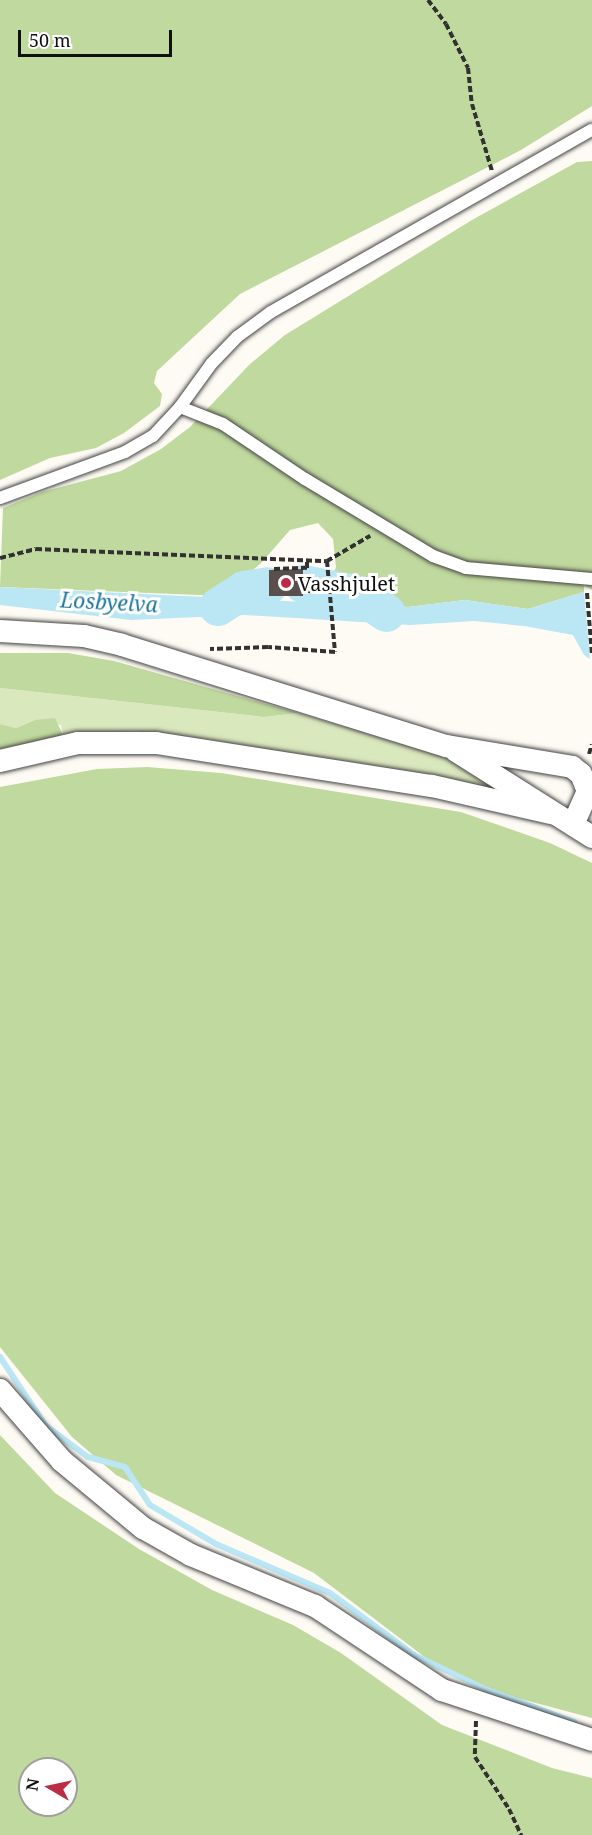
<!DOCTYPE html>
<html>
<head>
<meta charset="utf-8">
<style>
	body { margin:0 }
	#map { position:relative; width:592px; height:1835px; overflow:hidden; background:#fefbf4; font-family:"Noto Serif",serif }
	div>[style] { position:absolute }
	.green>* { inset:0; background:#dae8be }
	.forest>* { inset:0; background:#c0d99e }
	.water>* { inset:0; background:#bbe6f4 }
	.stream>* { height:6px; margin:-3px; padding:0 3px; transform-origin:3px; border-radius:3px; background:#bbe6f4 }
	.river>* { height:38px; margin:-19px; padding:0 19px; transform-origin:19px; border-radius:19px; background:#bbe6f4 }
	.building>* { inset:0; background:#59504d }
	.path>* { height:4px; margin-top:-2px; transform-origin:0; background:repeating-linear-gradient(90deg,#323232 0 6px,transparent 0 9px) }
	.roads { filter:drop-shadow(0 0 2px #434343) drop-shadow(0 0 2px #434343) }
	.lane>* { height:12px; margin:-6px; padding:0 6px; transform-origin:6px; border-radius:6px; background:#fff }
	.street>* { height:22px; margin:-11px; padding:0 11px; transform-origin:11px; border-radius:11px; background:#fff }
	.dots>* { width:16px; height:16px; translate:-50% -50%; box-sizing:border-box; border:3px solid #fff; border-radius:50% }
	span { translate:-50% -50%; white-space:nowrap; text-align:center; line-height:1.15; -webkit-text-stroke:6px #fff; paint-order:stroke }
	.poi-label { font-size:20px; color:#101010 }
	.left { translate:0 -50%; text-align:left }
	.water-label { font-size:21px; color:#1e779e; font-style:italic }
	.north { position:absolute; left:18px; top:1757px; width:60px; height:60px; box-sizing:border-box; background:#fff; border:2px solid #9f9f9f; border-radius:50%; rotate:279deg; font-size:16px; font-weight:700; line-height:24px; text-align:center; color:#101010 }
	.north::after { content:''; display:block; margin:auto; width:21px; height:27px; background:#bb2d47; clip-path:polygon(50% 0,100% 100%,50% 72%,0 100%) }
	.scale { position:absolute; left:18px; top:30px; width:154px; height:27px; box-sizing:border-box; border:3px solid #101010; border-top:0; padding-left:8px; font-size:18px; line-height:21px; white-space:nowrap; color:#101010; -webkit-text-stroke:4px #fff; paint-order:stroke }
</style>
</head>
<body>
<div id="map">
	<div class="green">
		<div style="clip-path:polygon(0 688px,264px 717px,298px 713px,469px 764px,506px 794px,277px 751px,135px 731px,63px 735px,61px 725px,35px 720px,16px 728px,0 724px)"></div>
	</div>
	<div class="forest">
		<div style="clip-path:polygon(0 0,592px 0,592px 106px,521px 150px,240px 294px,157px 371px,154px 383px,162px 394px,160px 406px,124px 433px,96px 448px,50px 458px,0 480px)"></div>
		<div style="clip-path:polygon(592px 161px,592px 590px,584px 585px,584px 592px,528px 609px,465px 600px,408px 607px,321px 601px,321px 591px,336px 568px,333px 539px,318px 523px,290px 530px,262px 562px,224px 596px,0 587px,3px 508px,42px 492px,121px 471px,161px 449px,190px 427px,250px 364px,285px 335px,472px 220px,577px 162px)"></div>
		<div style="clip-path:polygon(0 653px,68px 653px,114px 661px,298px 713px,264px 717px,0 688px)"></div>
		<div style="clip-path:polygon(55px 718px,63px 735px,0 749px,0 724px,16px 728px,35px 720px)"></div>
		<div style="clip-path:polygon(147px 767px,221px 773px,461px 812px,550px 843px,592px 863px,592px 1718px,487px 1690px,426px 1658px,314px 1573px,116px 1475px,72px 1437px,0 1347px,0 787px,97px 769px)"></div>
		<div style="clip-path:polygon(evenodd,0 1435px,55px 1493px,139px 1549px,212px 1590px,293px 1625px,341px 1653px,442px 1725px,552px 1768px,592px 1778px,592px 1835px,0 1835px,0 1435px,30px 1769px,66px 1769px,66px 1805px,30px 1805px,30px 1769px)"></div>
	</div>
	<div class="water">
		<div style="clip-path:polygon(0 587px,408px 607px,465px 600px,528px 609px,584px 592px,590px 659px,584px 655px,573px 635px,524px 626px,474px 621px,410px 625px,245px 615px,131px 620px,0 605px)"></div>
	</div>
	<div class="stream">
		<div style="left:0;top:1357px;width:83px;rotate:56.3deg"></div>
		<div style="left:46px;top:1426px;width:52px;rotate:36.4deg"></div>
		<div style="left:88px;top:1457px;width:38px;rotate:15deg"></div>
		<div style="left:125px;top:1467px;width:45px;rotate:56.7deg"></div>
		<div style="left:150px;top:1505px;width:77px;rotate:30.6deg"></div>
		<div style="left:216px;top:1544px;width:124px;rotate:23.3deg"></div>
		<div style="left:330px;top:1593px;width:104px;rotate:36.4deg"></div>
		<div style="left:414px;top:1655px;width:79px;rotate:25.6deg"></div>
		<div style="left:485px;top:1689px;width:95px;rotate:20.3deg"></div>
	</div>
	<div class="river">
		<div style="left:303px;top:584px;width:58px;rotate:10.9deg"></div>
		<div style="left:360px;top:595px;width:32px;rotate:34deg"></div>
		<div style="left:218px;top:607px;width:31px;rotate:-33deg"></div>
		<div style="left:244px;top:590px;width:24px;rotate:-9deg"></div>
	</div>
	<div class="building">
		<div style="clip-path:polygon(303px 569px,303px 596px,269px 596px,269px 570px)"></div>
	</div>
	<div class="path">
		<div style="left:428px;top:0;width:30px;rotate:53deg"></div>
		<div style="left:446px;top:24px;width:49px;rotate:63.4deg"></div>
		<div style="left:468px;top:68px;width:36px;rotate:84deg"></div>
		<div style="left:472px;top:104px;width:70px;rotate:73.4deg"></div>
		<div style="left:0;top:558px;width:37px;rotate:-14deg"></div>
		<div style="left:36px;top:549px;width:291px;rotate:2.4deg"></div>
		<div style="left:327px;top:561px;width:91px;rotate:85deg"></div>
		<div style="left:335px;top:652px;width:67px;rotate:-175.7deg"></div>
		<div style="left:268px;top:647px;width:58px;rotate:178deg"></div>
		<div style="left:327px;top:561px;width:50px;rotate:-30.2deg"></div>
		<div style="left:274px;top:569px;width:33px;rotate:-2deg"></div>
		<div style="left:307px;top:568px;width:7px;rotate:-90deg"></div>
		<div style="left:304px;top:591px;width:26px"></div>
		<div style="left:587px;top:593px;width:62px;rotate:85.4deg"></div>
		<div style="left:589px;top:754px;width:10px;rotate:-73deg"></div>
		<div style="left:476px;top:1721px;width:36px;rotate:92deg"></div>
		<div style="left:475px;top:1757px;width:62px;rotate:56.8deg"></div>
		<div style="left:509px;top:1809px;width:29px;rotate:65deg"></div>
	</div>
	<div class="roads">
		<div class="lane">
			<div style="left:180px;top:407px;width:46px;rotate:21.6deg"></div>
			<div style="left:223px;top:424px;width:99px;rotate:33.9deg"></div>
			<div style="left:305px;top:479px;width:149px;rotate:31deg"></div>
			<div style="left:433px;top:556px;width:35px;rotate:20deg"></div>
			<div style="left:466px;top:568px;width:126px;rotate:5deg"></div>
			<div style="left:0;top:498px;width:133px;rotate:-20.2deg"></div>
			<div style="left:125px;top:452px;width:32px;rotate:-30deg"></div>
			<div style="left:153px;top:436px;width:40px;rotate:-47deg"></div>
			<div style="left:180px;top:407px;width:54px;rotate:-54deg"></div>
			<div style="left:212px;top:363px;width:36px;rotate:-46deg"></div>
			<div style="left:237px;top:337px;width:42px;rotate:-36.3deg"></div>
			<div style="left:271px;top:312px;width:369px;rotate:-29.6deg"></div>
		</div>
		<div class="street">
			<div style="left:0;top:631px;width:84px;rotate:3.4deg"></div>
			<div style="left:84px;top:636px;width:39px;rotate:13deg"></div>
			<div style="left:122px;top:645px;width:340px;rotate:17.3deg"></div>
			<div style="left:447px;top:746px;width:127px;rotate:9.5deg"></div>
			<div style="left:572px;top:767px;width:11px;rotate:38deg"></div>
			<div style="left:581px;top:774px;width:18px;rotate:68deg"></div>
			<div style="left:588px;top:791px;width:37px;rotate:114deg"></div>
			<div style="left:456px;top:751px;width:161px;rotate:32.3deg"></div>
			<div style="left:0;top:761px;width:80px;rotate:-13deg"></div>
			<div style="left:78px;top:743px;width:78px"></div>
			<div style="left:156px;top:743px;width:279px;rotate:8.9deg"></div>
			<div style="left:432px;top:786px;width:122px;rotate:12.8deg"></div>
			<div style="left:0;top:1390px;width:94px;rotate:48.9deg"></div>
			<div style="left:62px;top:1461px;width:105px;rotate:39.6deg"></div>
			<div style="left:143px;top:1528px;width:55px;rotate:29.4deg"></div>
			<div style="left:191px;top:1555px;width:134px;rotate:22.4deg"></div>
			<div style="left:315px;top:1606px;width:152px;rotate:33.5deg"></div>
			<div style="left:442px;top:1690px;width:158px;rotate:18.4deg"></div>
		</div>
	</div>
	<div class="dots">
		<div style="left:286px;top:583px;background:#bb2d47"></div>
	</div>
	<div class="poi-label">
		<span class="left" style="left:298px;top:583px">Vasshjulet</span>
	</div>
	<div class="water-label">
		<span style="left:109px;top:602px;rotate:3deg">Losbyelva</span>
	</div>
	<div class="north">N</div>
	<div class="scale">50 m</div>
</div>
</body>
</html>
